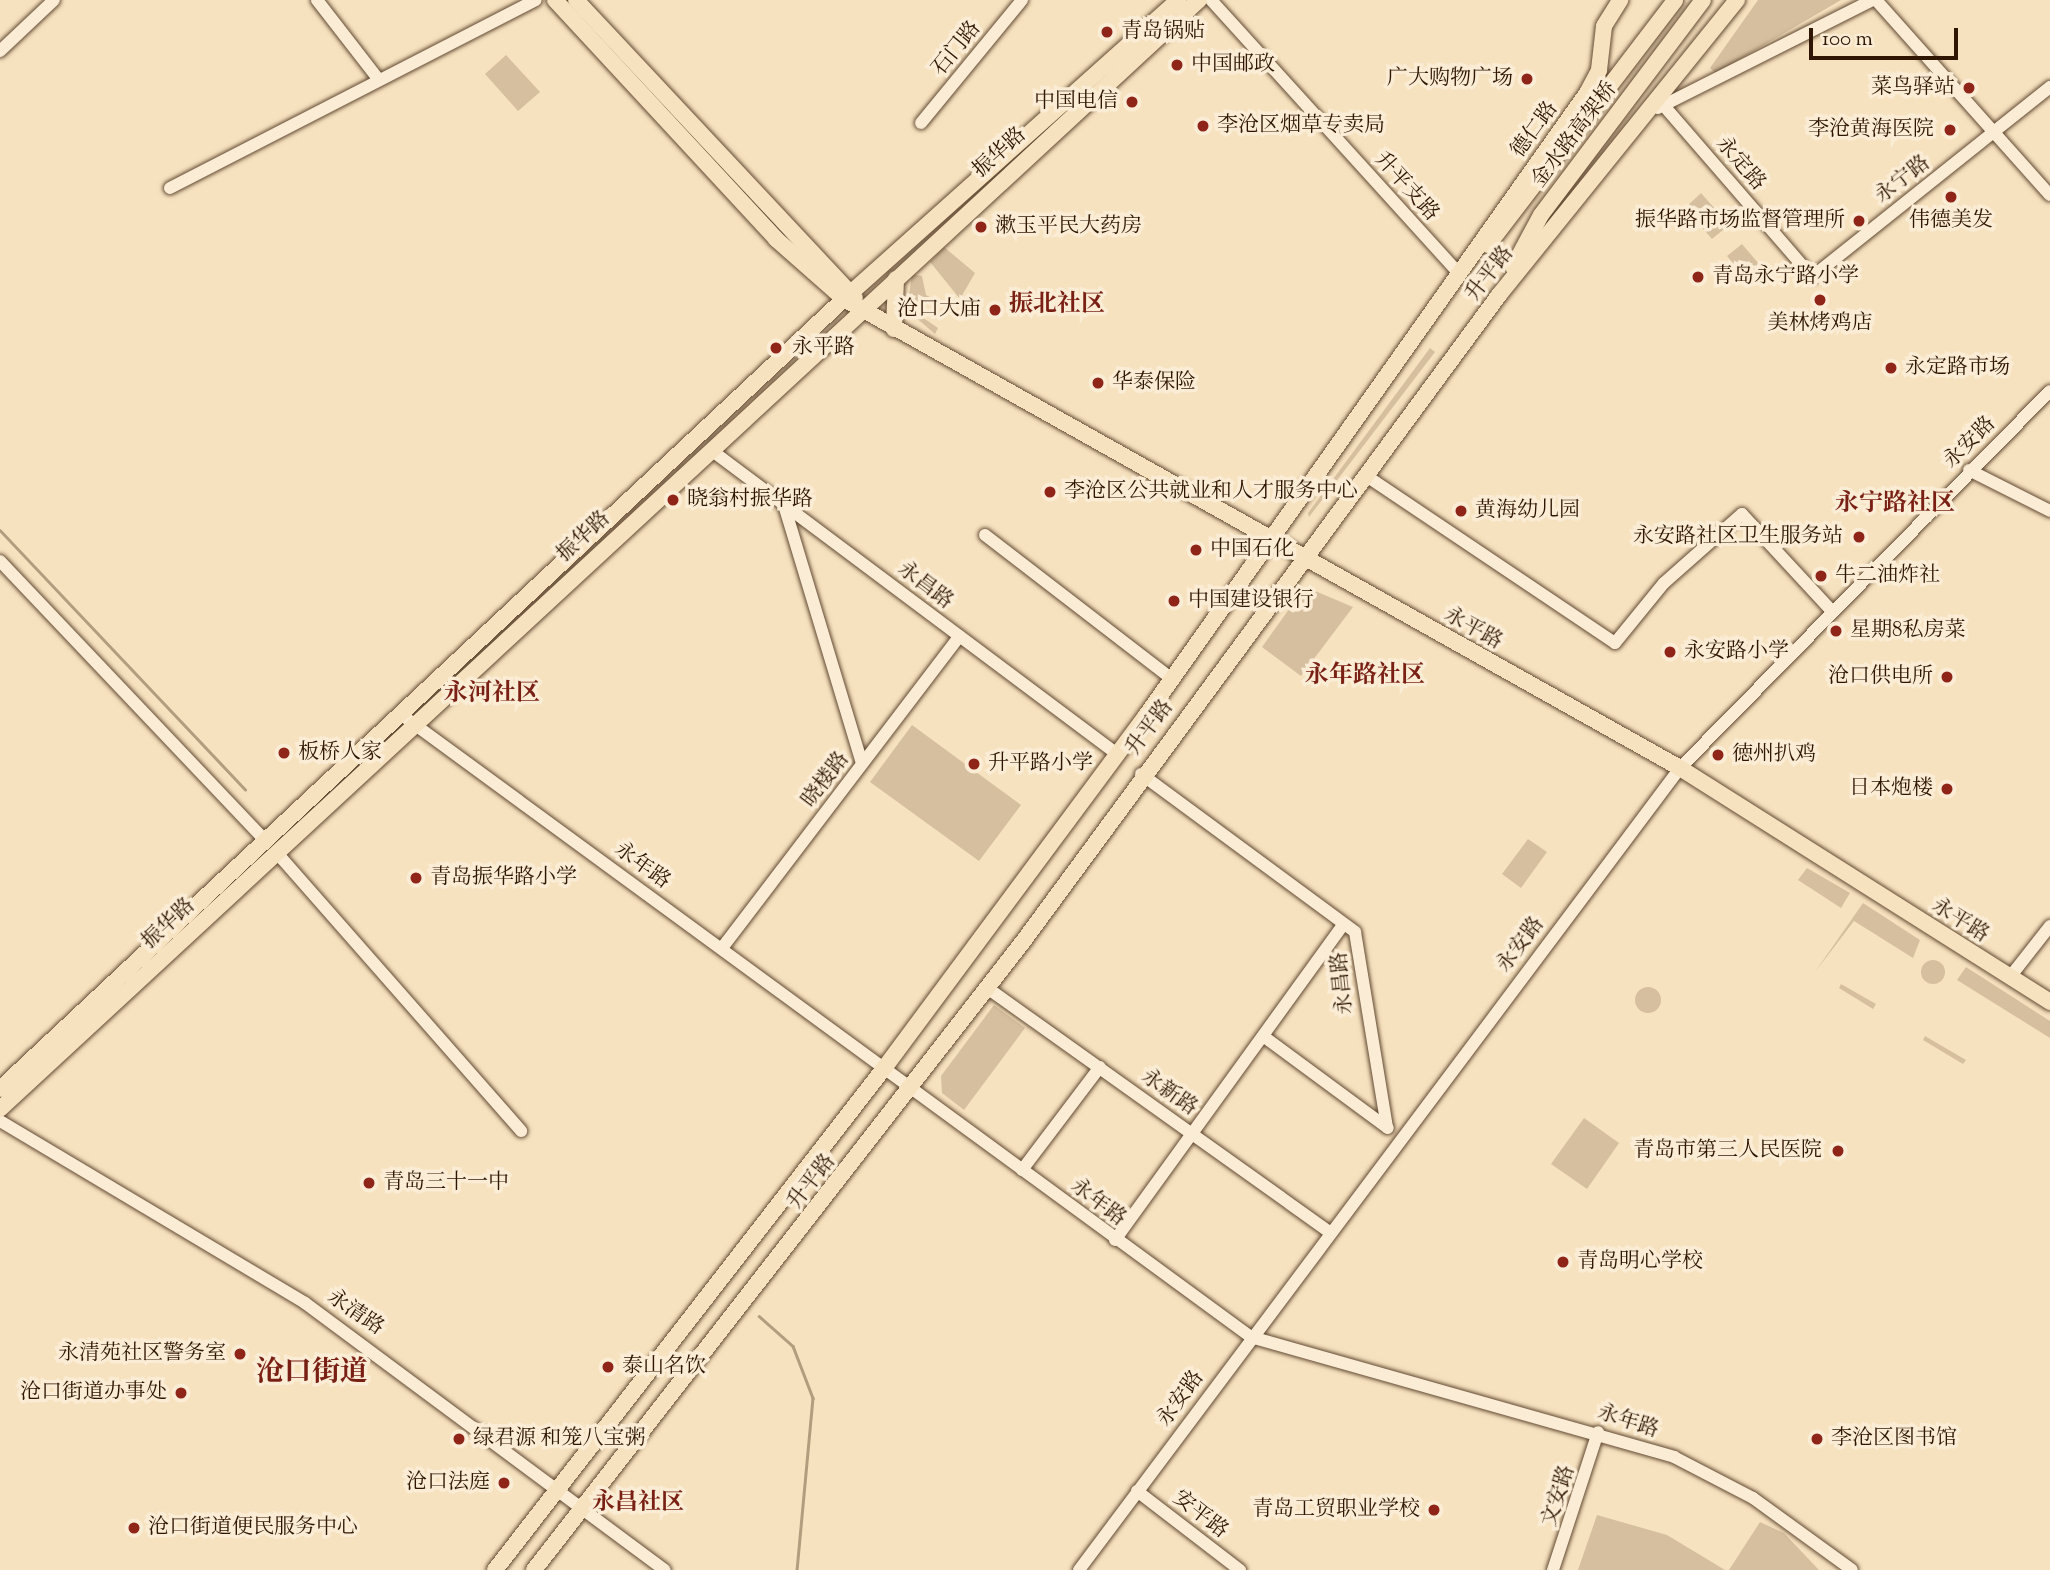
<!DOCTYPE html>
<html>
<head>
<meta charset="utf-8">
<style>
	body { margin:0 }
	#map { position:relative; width:2050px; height:1570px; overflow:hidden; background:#f7e2bf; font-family:"Sorts Mill Goudy","Noto Serif SC",serif }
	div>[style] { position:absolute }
	.green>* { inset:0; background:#d5bf9f }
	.round { border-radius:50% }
	.stream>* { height:2.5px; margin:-1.25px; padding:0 1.25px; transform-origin:1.25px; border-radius:1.25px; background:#b39d7f }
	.roads { filter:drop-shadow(0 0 2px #614932) drop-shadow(0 0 2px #614932) }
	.minor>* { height:12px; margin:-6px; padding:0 6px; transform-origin:6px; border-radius:6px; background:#faecd5 }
	.major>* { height:16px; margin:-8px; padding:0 8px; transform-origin:8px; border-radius:8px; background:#f7e2bf }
	.dots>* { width:19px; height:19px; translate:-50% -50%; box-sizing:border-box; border:4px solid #faecd5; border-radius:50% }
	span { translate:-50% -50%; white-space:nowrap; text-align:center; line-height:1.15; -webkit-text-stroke:7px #faecd5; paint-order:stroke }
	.poi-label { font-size:21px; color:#2f1603 }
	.left { translate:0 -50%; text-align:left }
	.right { translate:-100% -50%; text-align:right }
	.street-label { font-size:21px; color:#2f1603 }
	.neighbourhood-label { font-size:23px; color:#7a1f14; font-weight:700 }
	.quarter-label { font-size:24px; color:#7a1f14; font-weight:700 }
	.district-label { font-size:28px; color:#7a1f14; font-weight:700 }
	.scale { position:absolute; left:1809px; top:28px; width:149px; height:32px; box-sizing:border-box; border:4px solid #2f1603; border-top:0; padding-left:9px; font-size:21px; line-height:24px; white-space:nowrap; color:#2f1603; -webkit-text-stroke:5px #faecd5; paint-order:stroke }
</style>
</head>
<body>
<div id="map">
	<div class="green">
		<div style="clip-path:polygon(1758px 0,1841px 0,1716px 73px,1710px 68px)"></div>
		<div style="clip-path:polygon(506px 55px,540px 92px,518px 111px,485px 74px)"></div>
		<div style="clip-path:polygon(1701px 193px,1729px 225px,1712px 239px,1685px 208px)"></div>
		<div style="clip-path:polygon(1742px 244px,1765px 271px,1750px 284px,1727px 256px)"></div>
		<div style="clip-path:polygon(944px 247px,975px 273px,960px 299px,930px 262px)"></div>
		<div style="clip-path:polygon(912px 274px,922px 276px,926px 295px,943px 304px,930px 301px,919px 315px,938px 328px,935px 334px,907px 310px)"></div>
		<div style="clip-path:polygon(1430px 348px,1435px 352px,1309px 517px,1308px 513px)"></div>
		<div style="clip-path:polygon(1315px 591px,1353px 607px,1301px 676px,1262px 647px,1292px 605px)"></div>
		<div style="clip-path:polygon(912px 725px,1021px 805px,979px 861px,870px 782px)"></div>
		<div style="clip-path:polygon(1528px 839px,1547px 852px,1521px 888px,1502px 874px)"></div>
		<div style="clip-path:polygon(1807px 868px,1850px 893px,1841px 908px,1798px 880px)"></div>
		<div style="clip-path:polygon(1863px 903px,1920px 940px,1913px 958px,1854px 921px,1815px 972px)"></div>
		<div class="round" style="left:1921px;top:960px;width:24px;height:24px"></div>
		<div style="clip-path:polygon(1966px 967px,2050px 1021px,2050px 1038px,1957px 980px)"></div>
		<div style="clip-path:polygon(1841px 984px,1876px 1004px,1873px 1009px,1839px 988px)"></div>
		<div class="round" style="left:1635px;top:987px;width:26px;height:26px"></div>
		<div style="clip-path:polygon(994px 1005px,1025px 1028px,964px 1110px,942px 1093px,941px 1076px)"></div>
		<div style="clip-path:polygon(1925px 1036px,1966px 1060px,1963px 1064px,1923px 1040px)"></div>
		<div style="clip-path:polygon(1584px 1118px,1619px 1143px,1587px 1189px,1551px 1164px)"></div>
		<div style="clip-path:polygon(1597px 1515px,1667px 1535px,1725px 1570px,1578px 1570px)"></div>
		<div style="clip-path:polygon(1760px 1522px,1784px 1533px,1819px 1570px,1729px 1570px)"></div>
	</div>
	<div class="stream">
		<div style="left:0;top:530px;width:357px;rotate:46.6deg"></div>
		<div style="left:759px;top:1316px;width:45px;rotate:41.4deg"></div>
		<div style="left:793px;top:1346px;width:56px;rotate:69deg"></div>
		<div style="left:813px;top:1398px;width:173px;rotate:95.3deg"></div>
	</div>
	<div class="roads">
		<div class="minor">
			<div style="left:317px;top:0;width:101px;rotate:52.2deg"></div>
			<div style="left:1211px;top:0;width:371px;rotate:47.8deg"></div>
			<div style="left:1876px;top:0;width:261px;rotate:48.3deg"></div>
			<div style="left:0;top:51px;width:74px;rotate:-43.4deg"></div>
			<div style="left:1665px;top:107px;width:225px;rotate:49.1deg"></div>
			<div style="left:1812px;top:277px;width:305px;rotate:-38.6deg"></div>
			<div style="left:1658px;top:108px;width:241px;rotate:-26.7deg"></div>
			<div style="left:921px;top:123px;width:159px;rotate:-50.6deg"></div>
			<div style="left:170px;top:188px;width:411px;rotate:-27.2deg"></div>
			<div style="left:711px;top:450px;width:507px;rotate:36.82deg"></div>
			<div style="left:1969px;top:470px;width:91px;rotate:26.8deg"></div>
			<div style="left:1365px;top:475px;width:301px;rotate:33.9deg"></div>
			<div style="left:1615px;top:643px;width:77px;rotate:-50.8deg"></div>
			<div style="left:1664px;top:583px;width:104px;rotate:-41.5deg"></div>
			<div style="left:1742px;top:514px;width:131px;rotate:47.2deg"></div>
			<div style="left:784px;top:505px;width:270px;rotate:73.2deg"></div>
			<div style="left:985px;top:535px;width:236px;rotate:37.6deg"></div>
			<div style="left:0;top:561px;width:386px;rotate:46.5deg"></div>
			<div style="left:399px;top:713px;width:1056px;rotate:36.22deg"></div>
			<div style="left:1251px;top:1337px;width:440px;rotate:15.8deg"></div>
			<div style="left:1674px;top:1457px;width:89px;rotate:27.4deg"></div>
			<div style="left:1753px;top:1498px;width:122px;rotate:36deg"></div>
			<div style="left:1141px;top:774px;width:266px;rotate:36.4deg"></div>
			<div style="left:1355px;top:932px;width:198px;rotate:80.7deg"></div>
			<div style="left:277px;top:853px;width:370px;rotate:48.7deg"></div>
			<div style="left:722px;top:948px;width:392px;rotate:-52.7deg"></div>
			<div style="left:2010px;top:977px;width:65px;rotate:-51.9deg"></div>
			<div style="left:986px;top:987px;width:422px;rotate:35.5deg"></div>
			<div style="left:1263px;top:1036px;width:155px;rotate:36.4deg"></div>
			<div style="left:0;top:1121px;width:355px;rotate:30.8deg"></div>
			<div style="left:305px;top:1303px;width:448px;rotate:36.6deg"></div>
			<div style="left:1022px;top:1170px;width:129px;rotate:-52.9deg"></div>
			<div style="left:1115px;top:1240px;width:390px;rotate:-54.1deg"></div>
			<div style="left:1137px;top:1491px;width:130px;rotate:37.5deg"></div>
			<div style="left:1079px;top:1570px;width:1002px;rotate:-53.15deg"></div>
			<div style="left:1680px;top:768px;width:528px;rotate:-45.54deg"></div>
			<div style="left:1553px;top:1570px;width:145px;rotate:-71.9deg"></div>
		</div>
		<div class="major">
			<div style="left:555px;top:0;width:326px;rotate:47.2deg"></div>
			<div style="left:776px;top:239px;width:91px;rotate:41.4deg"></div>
			<div style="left:844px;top:299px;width:959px;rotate:29.29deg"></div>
			<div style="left:1680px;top:768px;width:438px;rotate:32.3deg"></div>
			<div style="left:576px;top:0;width:408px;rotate:46.9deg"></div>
			<div style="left:1488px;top:245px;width:308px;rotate:-52.6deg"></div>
			<div style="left:1513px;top:267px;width:59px;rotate:-61.7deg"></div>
			<div style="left:1541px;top:215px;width:269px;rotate:-53deg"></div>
			<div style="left:894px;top:329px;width:50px;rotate:-87.7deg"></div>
			<div style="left:0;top:1089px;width:1156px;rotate:-43.11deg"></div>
			<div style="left:844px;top:299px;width:449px;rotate:-41.8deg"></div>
			<div style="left:0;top:1109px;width:1633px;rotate:-42.77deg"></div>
			<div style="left:495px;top:1570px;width:636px;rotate:-52.21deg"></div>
			<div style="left:885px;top:1067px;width:436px;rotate:-53.4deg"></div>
			<div style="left:1145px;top:717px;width:765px;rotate:-54.69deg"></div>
			<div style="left:1587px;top:93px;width:26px;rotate:-62deg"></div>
			<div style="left:1599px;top:70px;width:44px;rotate:-83.5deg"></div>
			<div style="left:1604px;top:26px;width:31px;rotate:-58deg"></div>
			<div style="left:534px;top:1570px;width:795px;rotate:-52.11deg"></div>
			<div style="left:1022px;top:943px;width:805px;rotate:-53.64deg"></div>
			<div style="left:1499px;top:295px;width:379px;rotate:-51.1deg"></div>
		</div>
	</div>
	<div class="dots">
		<div style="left:1107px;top:32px;background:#8f2418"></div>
		<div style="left:1177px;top:65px;background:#8f2418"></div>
		<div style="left:1527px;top:79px;background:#8f2418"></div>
		<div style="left:1969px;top:88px;background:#8f2418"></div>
		<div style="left:1132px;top:102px;background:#8f2418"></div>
		<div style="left:1203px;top:126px;background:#8f2418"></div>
		<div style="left:1950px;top:130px;background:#8f2418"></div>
		<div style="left:1951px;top:197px;background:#8f2418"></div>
		<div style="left:1859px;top:221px;background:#8f2418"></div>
		<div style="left:981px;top:227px;background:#8f2418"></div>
		<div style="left:1698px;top:277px;background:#8f2418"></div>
		<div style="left:1820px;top:300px;background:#8f2418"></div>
		<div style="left:995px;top:310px;background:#8f2418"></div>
		<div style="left:776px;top:348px;background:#8f2418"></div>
		<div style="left:1891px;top:368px;background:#8f2418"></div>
		<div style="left:1098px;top:383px;background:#8f2418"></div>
		<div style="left:1050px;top:492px;background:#8f2418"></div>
		<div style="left:673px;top:500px;background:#8f2418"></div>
		<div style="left:1461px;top:511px;background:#8f2418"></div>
		<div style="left:1859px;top:537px;background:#8f2418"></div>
		<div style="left:1196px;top:550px;background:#8f2418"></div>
		<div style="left:1821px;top:576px;background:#8f2418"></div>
		<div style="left:1174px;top:601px;background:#8f2418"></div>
		<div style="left:1836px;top:631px;background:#8f2418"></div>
		<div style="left:1670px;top:652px;background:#8f2418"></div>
		<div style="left:1947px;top:677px;background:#8f2418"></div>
		<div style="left:284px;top:753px;background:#8f2418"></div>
		<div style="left:1718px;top:755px;background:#8f2418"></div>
		<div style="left:974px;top:764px;background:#8f2418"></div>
		<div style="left:1947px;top:789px;background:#8f2418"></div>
		<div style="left:416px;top:878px;background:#8f2418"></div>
		<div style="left:1838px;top:1151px;background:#8f2418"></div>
		<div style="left:369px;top:1183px;background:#8f2418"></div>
		<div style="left:1563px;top:1262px;background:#8f2418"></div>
		<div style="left:240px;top:1354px;background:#8f2418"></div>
		<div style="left:608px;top:1367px;background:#8f2418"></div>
		<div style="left:181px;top:1393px;background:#8f2418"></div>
		<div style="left:459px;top:1439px;background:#8f2418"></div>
		<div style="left:1817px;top:1439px;background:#8f2418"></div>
		<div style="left:504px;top:1483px;background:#8f2418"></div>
		<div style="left:1434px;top:1510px;background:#8f2418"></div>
		<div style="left:134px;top:1528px;background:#8f2418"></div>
	</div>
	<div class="poi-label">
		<span class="left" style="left:1121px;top:32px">青岛锅贴</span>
		<span class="left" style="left:1191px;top:65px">中国邮政</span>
		<span class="right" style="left:1513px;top:79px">广大购物广场</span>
		<span class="right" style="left:1955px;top:88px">菜鸟驿站</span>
		<span class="right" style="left:1118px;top:102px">中国电信</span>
		<span class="left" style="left:1217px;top:126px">李沧区烟草专卖局</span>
		<span class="right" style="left:1934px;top:130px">李沧黄海医院</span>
		<span class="right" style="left:1845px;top:221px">振华路市场监督管理所</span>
		<span style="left:1951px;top:221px">伟德美发</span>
		<span class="left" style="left:995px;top:227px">漱玉平民大药房</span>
		<span class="left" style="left:1712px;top:277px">青岛永宁路小学</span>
		<span class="right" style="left:981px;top:310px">沧口大庙</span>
		<span style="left:1820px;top:324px">美林烤鸡店</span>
		<span class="left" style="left:792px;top:348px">永平路</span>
		<span class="left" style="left:1905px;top:368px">永定路市场</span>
		<span class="left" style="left:1112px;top:383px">华泰保险</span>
		<span class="left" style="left:1064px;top:492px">李沧区公共就业和人才服务中心</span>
		<span class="left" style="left:687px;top:500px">晓翁村振华路</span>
		<span class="left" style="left:1475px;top:511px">黄海幼儿园</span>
		<span class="right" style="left:1843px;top:537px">永安路社区卫生服务站</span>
		<span class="left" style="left:1210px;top:550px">中国石化</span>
		<span class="left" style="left:1835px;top:576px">牛二油炸社</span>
		<span class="left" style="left:1188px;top:601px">中国建设银行</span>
		<span class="left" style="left:1850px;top:631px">星期8私房菜</span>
		<span class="left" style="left:1684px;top:652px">永安路小学</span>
		<span class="right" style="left:1933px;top:677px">沧口供电所</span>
		<span class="left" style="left:298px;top:753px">板桥人家</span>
		<span class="left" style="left:1732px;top:755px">徳州扒鸡</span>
		<span class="left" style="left:988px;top:764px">升平路小学</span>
		<span class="right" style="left:1933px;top:789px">日本炮楼</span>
		<span class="left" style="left:430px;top:878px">青岛振华路小学</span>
		<span class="right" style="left:1822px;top:1151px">青岛市第三人民医院</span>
		<span class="left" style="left:383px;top:1183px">青岛三十一中</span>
		<span class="left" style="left:1577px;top:1262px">青岛明心学校</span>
		<span class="right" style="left:226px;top:1354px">永清苑社区警务室</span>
		<span class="left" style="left:622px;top:1367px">泰山名饮</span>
		<span class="right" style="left:167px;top:1393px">沧口街道办事处</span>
		<span class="left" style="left:473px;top:1439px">绿君源 和笼八宝粥</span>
		<span class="left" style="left:1831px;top:1439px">李沧区图书馆</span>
		<span class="right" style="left:490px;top:1483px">沧口法庭</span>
		<span class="right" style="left:1420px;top:1510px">青岛工贸职业学校</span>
		<span class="left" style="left:148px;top:1528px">沧口街道便民服务中心</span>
	</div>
	<div class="street-label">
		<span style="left:957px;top:49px;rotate:-51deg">石门路</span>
		<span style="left:1535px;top:130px;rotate:-54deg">德仁路</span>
		<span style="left:1575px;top:135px;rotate:-53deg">金水路高架桥</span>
		<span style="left:1000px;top:153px;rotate:-42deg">振华路</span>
		<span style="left:1740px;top:164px;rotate:49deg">永定路</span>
		<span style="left:1903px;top:180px;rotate:-38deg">永宁路</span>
		<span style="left:1406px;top:187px;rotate:48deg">升平支路</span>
		<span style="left:1490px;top:274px;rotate:-52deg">升平路</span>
		<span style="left:1970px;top:443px;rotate:-45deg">永安路</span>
		<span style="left:584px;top:537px;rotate:-43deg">振华路</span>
		<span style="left:925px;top:586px;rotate:37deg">永昌路</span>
		<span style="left:1473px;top:629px;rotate:29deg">永平路</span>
		<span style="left:1150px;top:728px;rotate:-53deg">升平路</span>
		<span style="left:826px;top:780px;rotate:-53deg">晓楼路</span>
		<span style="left:642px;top:866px;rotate:36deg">永年路</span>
		<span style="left:1960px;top:921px;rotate:32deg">永平路</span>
		<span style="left:169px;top:924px;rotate:-43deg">振华路</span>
		<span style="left:1521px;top:945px;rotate:-53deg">永安路</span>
		<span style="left:1343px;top:983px;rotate:-96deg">永昌路</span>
		<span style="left:1169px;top:1093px;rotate:35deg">永新路</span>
		<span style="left:812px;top:1182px;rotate:-52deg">升平路</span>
		<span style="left:1098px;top:1203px;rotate:37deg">永年路</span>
		<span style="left:355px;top:1313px;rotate:34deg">永清路</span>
		<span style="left:1181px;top:1399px;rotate:-54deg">永安路</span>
		<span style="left:1628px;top:1422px;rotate:18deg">永年路</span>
		<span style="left:1559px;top:1496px;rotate:-72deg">文安路</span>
		<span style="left:1200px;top:1515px;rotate:38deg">安平路</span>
	</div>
	<div class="neighbourhood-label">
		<span style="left:638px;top:1504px">永昌社区</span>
	</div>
	<div class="quarter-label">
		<span style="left:1057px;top:306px">振北社区</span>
		<span style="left:1895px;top:505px">永宁路社区</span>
		<span style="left:1365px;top:677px">永年路社区</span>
		<span style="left:492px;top:695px">永河社区</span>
	</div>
	<div class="district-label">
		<span style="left:312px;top:1373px">沧口街道</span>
	</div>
	<div class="scale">100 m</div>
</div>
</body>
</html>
